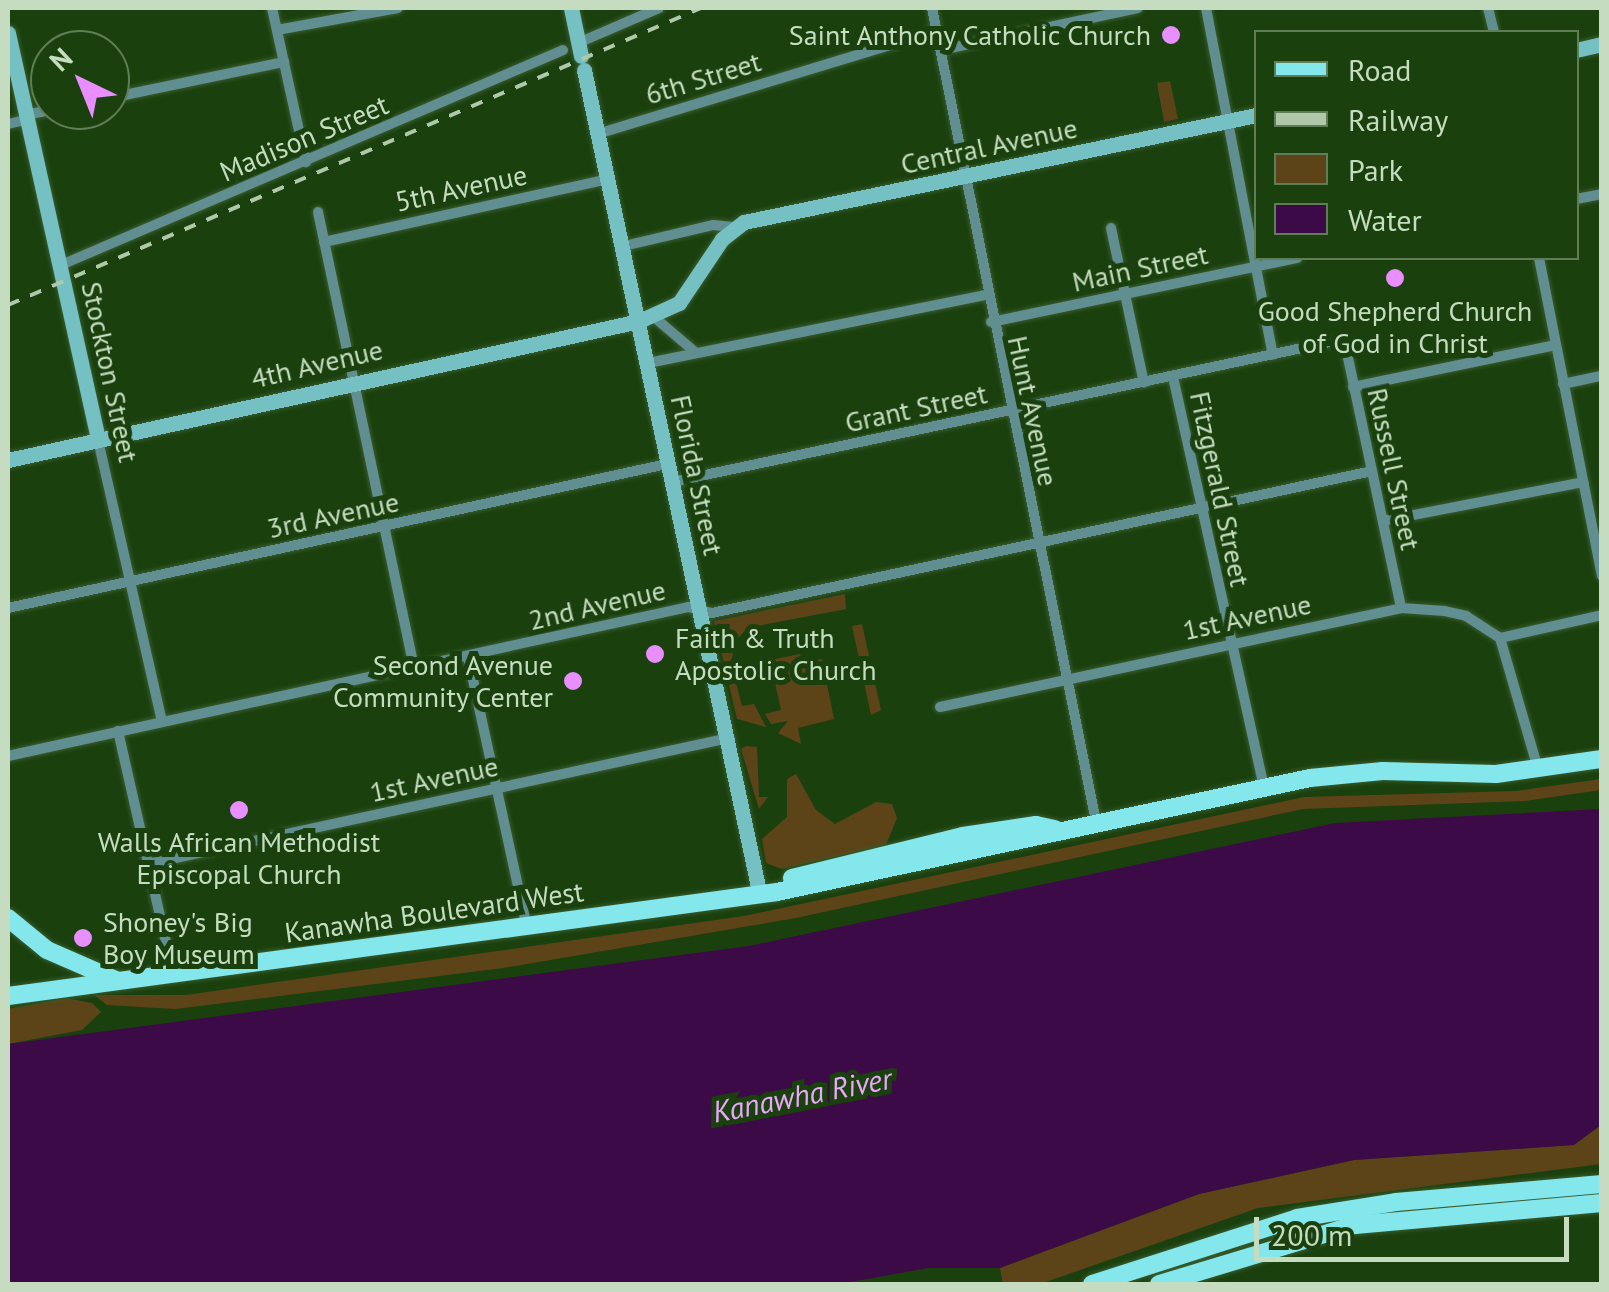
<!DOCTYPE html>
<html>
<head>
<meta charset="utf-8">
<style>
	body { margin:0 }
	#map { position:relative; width:1609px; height:1292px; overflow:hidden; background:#1a400e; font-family:"PT Sans",sans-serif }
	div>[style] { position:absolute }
	.green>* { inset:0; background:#5c4418 }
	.water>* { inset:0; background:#3c0b47 }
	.roads { filter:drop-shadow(0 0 2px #395c2e) drop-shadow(0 0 2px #395c2e) }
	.street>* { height:10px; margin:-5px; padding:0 5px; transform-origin:5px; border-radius:5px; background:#618e90 }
	.secondary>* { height:15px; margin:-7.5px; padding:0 7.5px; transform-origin:7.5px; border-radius:7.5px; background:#75c0c3 }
	.primary>* { height:18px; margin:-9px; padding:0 9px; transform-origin:9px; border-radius:9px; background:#83e7eb }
	.rail>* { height:4px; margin-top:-2px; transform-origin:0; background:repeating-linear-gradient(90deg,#b0c8aa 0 12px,transparent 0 24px) }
	.dots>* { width:28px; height:28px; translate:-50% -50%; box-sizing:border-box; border:5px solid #1a400e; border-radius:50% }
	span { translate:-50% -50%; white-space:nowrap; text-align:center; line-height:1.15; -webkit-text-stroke:10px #1a400e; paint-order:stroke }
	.poi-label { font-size:28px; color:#c6dcc1 }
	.right { translate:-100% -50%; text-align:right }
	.left { translate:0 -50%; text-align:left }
	.street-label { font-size:28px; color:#c6dcc1 }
	.water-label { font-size:30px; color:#eca6fe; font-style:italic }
	.frame { position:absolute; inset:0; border:10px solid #c6dcc1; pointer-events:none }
	.legend { position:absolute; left:1254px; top:30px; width:325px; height:230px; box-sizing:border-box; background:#1a400e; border:2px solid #5f7e56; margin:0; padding:12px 18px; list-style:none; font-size:30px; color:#c6dcc1 }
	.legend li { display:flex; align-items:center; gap:20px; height:50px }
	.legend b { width:50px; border:2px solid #5f7e56 }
	.north { position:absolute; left:30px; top:30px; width:100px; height:100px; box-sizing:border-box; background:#1a400e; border:2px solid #5f7e56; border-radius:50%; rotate:317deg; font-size:28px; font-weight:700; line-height:40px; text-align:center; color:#c6dcc1 }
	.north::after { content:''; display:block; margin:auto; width:35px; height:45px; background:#e88eff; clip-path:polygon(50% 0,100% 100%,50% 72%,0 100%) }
	.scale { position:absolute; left:1254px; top:1217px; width:315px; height:45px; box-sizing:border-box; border:5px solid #c6dcc1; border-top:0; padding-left:12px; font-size:30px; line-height:35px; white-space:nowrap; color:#c6dcc1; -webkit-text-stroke:8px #1a400e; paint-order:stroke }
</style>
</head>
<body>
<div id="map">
	<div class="green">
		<div style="clip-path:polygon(1170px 81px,1178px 119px,1164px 122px,1157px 83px)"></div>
		<div style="clip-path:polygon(845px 594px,846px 609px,747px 628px,735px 642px,731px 664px,742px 706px,754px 704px,766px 727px,737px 719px,714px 621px)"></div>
		<div style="clip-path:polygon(862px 624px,881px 710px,871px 715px,852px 626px)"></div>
		<div style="clip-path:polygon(800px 654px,803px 663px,822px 659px,834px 719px,798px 728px,801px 744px,778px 733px,788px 721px,771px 724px,765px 714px,781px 710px,770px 660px)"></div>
		<div style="clip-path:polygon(746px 746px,757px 747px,759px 797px,768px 797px,759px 809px,741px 749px)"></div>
		<div style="clip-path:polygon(796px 774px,816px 810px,835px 824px,876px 802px,892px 804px,897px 818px,886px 845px,782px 869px,766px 863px,762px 839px,787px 817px,787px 779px)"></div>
		<div style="clip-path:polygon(1601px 779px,1601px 790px,1525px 801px,1303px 809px,796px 918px,503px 968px,175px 1009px,107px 1005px,94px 995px,186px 995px,744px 916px,1304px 797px,1516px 791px)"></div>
		<div style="clip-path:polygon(66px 998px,92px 1003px,101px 1012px,82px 1030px,8px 1044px,8px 1009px)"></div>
		<div style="clip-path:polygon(1601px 1125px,1601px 1164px,1258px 1208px,1040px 1284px,1003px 1284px,1000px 1268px,1199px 1194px,1354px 1160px,1573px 1145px)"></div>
	</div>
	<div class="water">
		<div style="clip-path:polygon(1601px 809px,1601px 1125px,1574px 1145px,1354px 1160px,1199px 1194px,1000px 1268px,928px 1268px,840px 1284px,8px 1284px,8px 1044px,749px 946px,1335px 823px)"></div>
	</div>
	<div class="roads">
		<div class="street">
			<div style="left:272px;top:8px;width:158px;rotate:77.6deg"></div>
			<div style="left:932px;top:8px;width:829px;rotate:78.6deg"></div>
			<div style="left:1206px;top:8px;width:353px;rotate:79.1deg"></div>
			<div style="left:1488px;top:8px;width:25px;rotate:76deg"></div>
			<div style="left:277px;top:30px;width:123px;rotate:-10.3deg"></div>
			<div style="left:578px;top:43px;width:88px;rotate:-23.4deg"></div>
			<div style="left:941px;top:50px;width:201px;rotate:-12deg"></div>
			<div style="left:110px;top:98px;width:178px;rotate:-11.7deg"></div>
			<div style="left:25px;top:115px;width:25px;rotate:-11deg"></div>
			<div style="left:8px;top:124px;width:18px;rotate:-13deg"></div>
			<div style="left:597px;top:134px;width:355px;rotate:-16.9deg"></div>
			<div style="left:1576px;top:199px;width:26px;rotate:-11deg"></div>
			<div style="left:318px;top:212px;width:465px;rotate:78.1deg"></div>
			<div style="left:1111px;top:228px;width:158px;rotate:78deg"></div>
			<div style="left:324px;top:242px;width:291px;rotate:-12.5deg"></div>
			<div style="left:624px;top:246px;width:91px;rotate:-13.3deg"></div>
			<div style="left:713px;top:225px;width:20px;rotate:6deg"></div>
			<div style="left:1539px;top:258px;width:324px;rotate:78.8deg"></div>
			<div style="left:61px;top:265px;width:546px;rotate:-23.18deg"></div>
			<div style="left:654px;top:317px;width:54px;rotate:40.5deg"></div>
			<div style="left:991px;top:322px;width:313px;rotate:-11.8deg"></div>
			<div style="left:648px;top:363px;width:345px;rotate:-11.4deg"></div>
			<div style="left:1173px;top:377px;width:419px;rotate:77.5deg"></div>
			<div style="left:1563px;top:384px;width:40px;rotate:-12deg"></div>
			<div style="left:1353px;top:387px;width:207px;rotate:-11.7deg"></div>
			<div style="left:98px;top:440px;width:289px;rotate:77.2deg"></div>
			<div style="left:672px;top:482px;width:687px;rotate:-12.01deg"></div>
			<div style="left:1344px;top:339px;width:275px;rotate:78deg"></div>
			<div style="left:1383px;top:521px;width:204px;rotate:-11deg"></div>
			<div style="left:8px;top:608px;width:675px;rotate:-12.33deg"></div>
			<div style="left:1500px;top:638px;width:105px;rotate:-12.7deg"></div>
			<div style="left:468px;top:657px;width:277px;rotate:77.7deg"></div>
			<div style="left:940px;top:707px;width:472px;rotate:-12.1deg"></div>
			<div style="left:1401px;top:608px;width:44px;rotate:3.9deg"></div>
			<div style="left:1445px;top:611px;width:22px;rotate:13deg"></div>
			<div style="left:1466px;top:616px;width:40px;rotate:32.9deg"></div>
			<div style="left:1500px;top:638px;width:136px;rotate:73.8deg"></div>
			<div style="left:118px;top:731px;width:249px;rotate:77.2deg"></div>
			<div style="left:8px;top:756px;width:696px;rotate:-12.36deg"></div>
			<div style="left:688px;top:607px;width:25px;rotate:14deg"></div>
			<div style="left:712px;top:613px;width:675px;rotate:-12.14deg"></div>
			<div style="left:148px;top:864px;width:595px;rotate:-12.24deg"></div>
		</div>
		<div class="secondary">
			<div style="left:571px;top:8px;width:49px;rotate:78.2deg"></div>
			<div style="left:8px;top:33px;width:417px;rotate:77.5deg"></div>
			<div style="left:1576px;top:50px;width:27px;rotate:-13deg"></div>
			<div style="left:584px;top:70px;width:839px;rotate:77.97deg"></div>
			<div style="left:8px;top:460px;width:646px;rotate:-12.42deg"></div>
			<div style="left:639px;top:321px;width:44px;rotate:-24.2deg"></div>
			<div style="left:679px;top:303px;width:77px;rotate:-56.1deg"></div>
			<div style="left:722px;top:239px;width:28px;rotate:-38deg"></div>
			<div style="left:744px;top:222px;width:523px;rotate:-11.8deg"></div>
		</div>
		<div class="primary">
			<div style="left:792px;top:878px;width:176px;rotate:-13.8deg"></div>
			<div style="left:963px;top:836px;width:74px;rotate:-8.6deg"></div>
			<div style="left:1036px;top:825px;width:19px;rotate:12deg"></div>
			<div style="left:8px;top:918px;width:50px;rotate:39.4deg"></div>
			<div style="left:47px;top:950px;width:75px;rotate:23.5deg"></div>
			<div style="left:8px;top:996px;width:776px;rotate:-7.7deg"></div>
			<div style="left:777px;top:892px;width:545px;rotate:-12.07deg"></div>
			<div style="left:1310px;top:778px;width:73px;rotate:-5.5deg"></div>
			<div style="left:1383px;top:771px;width:113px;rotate:1.5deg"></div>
			<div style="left:1496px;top:774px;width:107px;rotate:-8.1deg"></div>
			<div style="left:1092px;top:1284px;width:215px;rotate:-17.8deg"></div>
			<div style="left:1297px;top:1218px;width:100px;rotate:-9.2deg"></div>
			<div style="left:1396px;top:1202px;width:207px;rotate:-5deg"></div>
			<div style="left:1159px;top:1284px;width:205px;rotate:-16.8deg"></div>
			<div style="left:1355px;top:1225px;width:248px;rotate:-5.1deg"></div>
		</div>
	</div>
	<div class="rail">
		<div style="left:8px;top:305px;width:754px;rotate:-23.2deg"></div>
	</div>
	<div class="dots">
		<div style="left:1171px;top:35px;background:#e88eff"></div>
		<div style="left:1395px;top:278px;background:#e88eff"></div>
		<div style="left:655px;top:654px;background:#e88eff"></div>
		<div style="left:573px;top:681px;background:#e88eff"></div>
		<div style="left:239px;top:810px;background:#e88eff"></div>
		<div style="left:83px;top:938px;background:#e88eff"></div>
	</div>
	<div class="poi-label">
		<span class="right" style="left:1151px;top:35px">Saint Anthony Catholic Church</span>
		<span style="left:1395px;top:327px">Good Shepherd Church<br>of God in Christ</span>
		<span class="left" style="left:675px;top:654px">Faith &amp; Truth<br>Apostolic Church</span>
		<span class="right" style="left:553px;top:681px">Second Avenue<br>Community Center</span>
		<span style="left:239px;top:858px">Walls African Methodist<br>Episcopal Church</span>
		<span class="left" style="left:103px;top:938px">Shoney's Big<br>Boy Museum</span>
	</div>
	<div class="street-label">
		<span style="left:703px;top:78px;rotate:-17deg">6th Street</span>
		<span style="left:304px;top:138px;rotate:-23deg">Madison Street</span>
		<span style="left:989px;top:146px;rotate:-12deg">Central Avenue</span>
		<span style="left:461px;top:188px;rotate:-12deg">5th Avenue</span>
		<span style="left:1140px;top:268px;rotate:-12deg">Main Street</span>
		<span style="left:317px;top:364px;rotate:-13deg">4th Avenue</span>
		<span style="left:110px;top:372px;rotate:78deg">Stockton Street</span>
		<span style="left:916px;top:408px;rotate:-12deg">Grant Street</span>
		<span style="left:1033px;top:411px;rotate:78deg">Hunt Avenue</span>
		<span style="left:1394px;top:469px;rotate:78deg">Russell Street</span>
		<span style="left:697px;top:475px;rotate:78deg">Florida Street</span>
		<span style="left:1220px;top:489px;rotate:78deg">Fitzgerald Street</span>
		<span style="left:333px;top:515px;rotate:-12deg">3rd Avenue</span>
		<span style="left:597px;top:605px;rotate:-13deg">2nd Avenue</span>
		<span style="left:1247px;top:617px;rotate:-12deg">1st Avenue</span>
		<span style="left:434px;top:779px;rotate:-12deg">1st Avenue</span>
		<span style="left:434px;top:912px;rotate:-8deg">Kanawha Boulevard West</span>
	</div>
	<div class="water-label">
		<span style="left:802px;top:1095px;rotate:-11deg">Kanawha River</span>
	</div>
	<div class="frame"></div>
	<ul class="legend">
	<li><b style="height:12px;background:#83e7eb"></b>Road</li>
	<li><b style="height:12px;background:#b0c8aa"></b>Railway</li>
	<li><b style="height:28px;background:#5c4418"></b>Park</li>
	<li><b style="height:28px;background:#3c0b47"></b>Water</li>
	</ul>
	<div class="north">N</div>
	<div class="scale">200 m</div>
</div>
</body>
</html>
